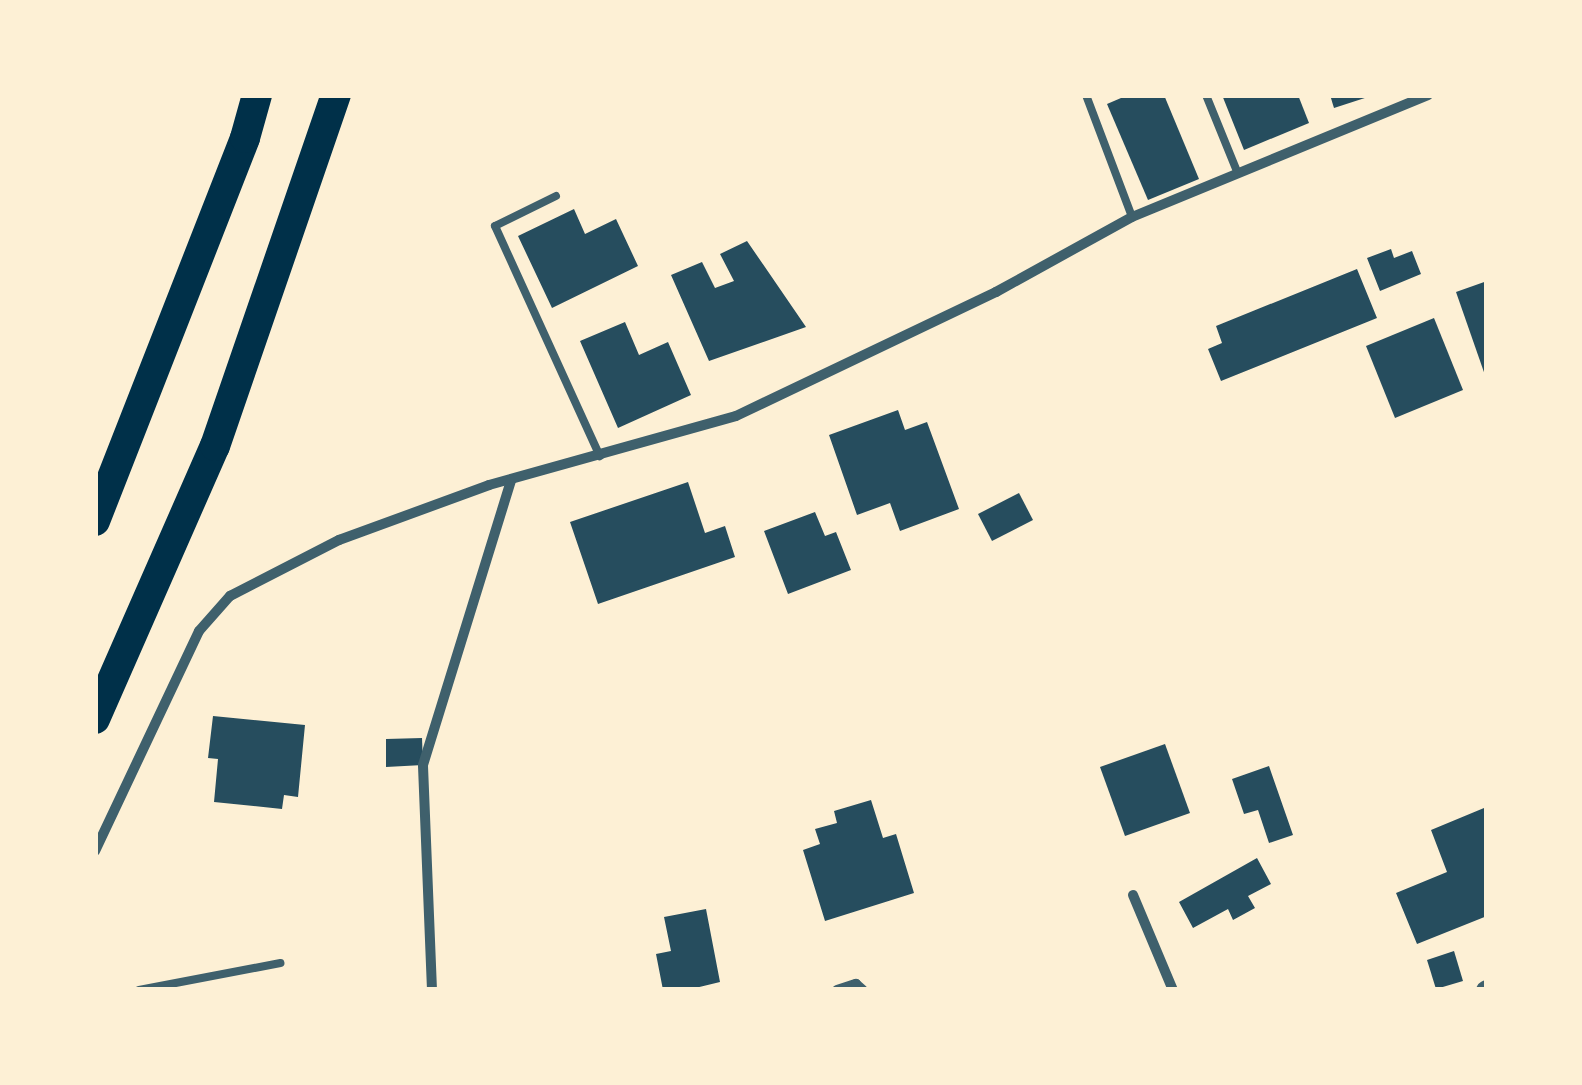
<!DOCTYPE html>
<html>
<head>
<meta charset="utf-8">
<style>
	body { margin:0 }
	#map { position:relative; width:1582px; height:1085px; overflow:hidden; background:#fdf0d5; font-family:"Public Sans",sans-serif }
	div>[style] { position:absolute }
	.building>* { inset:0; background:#264d5e }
	.service>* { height:8px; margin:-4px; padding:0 4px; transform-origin:4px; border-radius:4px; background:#3f606c }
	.minor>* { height:10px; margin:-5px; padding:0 5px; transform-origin:5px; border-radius:5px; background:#3f606c }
	.tertiary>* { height:18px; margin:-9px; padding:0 9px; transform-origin:9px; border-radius:9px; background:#3f606c }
	.motorway>* { height:30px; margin:-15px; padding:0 15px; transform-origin:15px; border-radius:15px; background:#003049 }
	span { translate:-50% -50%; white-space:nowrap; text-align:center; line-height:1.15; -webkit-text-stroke:8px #fdf0d5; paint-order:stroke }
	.frame { position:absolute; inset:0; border:98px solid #fdf0d5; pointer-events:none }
</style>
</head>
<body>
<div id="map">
	<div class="building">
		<div style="clip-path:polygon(1128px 95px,1164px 95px,1199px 179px,1148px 200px,1107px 104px)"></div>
		<div style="clip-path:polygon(1222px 95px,1298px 95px,1309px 123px,1244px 150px)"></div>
		<div style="clip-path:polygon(1330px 95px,1371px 95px,1371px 96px,1334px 108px)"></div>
		<div style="clip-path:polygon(574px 209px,585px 234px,616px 219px,638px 266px,552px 308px,518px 236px)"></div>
		<div style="clip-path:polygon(747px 241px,806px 327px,709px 361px,671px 275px,702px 262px,715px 288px,734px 281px,720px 254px)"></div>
		<div style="clip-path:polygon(1391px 249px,1394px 258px,1412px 251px,1421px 274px,1380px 291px,1367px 258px)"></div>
		<div style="clip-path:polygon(1357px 269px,1377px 318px,1221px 381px,1208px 349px,1222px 343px,1216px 326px)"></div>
		<div style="clip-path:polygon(1487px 281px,1487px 378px,1486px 378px,1456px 292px)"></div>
		<div style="clip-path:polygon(1434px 318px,1463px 390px,1395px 418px,1366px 346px)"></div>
		<div style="clip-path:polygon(625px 322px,639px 355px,668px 342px,691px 395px,618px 428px,580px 341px)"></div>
		<div style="clip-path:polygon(898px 410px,905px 430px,927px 422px,959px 509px,900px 531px,890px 503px,857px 515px,829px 435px)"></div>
		<div style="clip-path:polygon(688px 482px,705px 533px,725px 526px,735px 557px,598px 604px,570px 522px)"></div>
		<div style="clip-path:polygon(1019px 493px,1033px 520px,992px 541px,978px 514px)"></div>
		<div style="clip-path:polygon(815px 512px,825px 536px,836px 532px,851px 570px,788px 594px,764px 531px)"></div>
		<div style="clip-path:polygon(213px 716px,305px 725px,298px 797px,284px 795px,282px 809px,214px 802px,218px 759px,208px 758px)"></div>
		<div style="clip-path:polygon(422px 738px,423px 765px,386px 767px,386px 739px)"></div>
		<div style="clip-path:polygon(1165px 744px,1190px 813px,1125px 836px,1100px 767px)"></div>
		<div style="clip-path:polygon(1269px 766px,1293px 835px,1269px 843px,1258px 810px,1244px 814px,1232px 779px)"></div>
		<div style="clip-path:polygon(871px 800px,883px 838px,896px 834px,914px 893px,825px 921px,803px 850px,820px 844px,815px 829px,837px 823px,834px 811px)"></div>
		<div style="clip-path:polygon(1484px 808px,1487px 916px,1417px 944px,1396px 893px,1447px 872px,1431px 830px)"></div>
		<div style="clip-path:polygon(1257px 858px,1271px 884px,1248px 896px,1255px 908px,1233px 920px,1228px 909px,1193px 928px,1179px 902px)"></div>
		<div style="clip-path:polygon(706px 909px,720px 982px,687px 990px,663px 990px,656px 954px,671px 951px,664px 917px)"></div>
		<div style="clip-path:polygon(1454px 951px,1463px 981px,1436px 989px,1427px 960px)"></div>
	</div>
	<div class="service">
		<div style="left:1086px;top:95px;width:130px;rotate:69.3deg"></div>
		<div style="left:1206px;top:95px;width:85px;rotate:67.9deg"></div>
		<div style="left:556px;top:196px;width:68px;rotate:153.8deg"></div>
		<div style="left:495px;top:226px;width:253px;rotate:65.5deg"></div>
		<div style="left:139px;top:990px;width:144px;rotate:-10.8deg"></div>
	</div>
	<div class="minor">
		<div style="left:95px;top:851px;width:243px;rotate:-64.7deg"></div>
		<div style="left:199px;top:631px;width:47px;rotate:-48.5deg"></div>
		<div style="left:230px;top:596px;width:123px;rotate:-27.2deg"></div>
		<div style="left:339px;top:540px;width:160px;rotate:-20.1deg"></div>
		<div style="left:489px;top:485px;width:256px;rotate:-15.6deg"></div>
		<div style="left:736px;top:416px;width:288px;rotate:-25.5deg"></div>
		<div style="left:996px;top:292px;width:155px;rotate:-28.9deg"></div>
		<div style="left:1132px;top:217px;width:320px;rotate:-22.4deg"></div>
		<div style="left:1133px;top:895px;width:103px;rotate:67.2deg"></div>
		<div style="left:432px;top:990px;width:225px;rotate:-92.3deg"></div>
		<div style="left:423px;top:765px;width:298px;rotate:-72.8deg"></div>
		<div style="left:837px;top:990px;width:20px;rotate:-18deg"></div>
		<div style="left:856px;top:984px;width:9px;rotate:41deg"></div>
	</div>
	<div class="tertiary">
		<div style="left:1485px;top:990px;width:2px;rotate:-27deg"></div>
	</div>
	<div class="motorway">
		<div style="left:95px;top:521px;width:411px;rotate:-68.6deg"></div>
		<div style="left:245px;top:138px;width:45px;rotate:-74.4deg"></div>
		<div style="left:95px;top:719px;width:298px;rotate:-66.3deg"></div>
		<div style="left:215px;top:446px;width:371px;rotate:-71deg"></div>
	</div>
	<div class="frame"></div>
</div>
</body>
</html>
